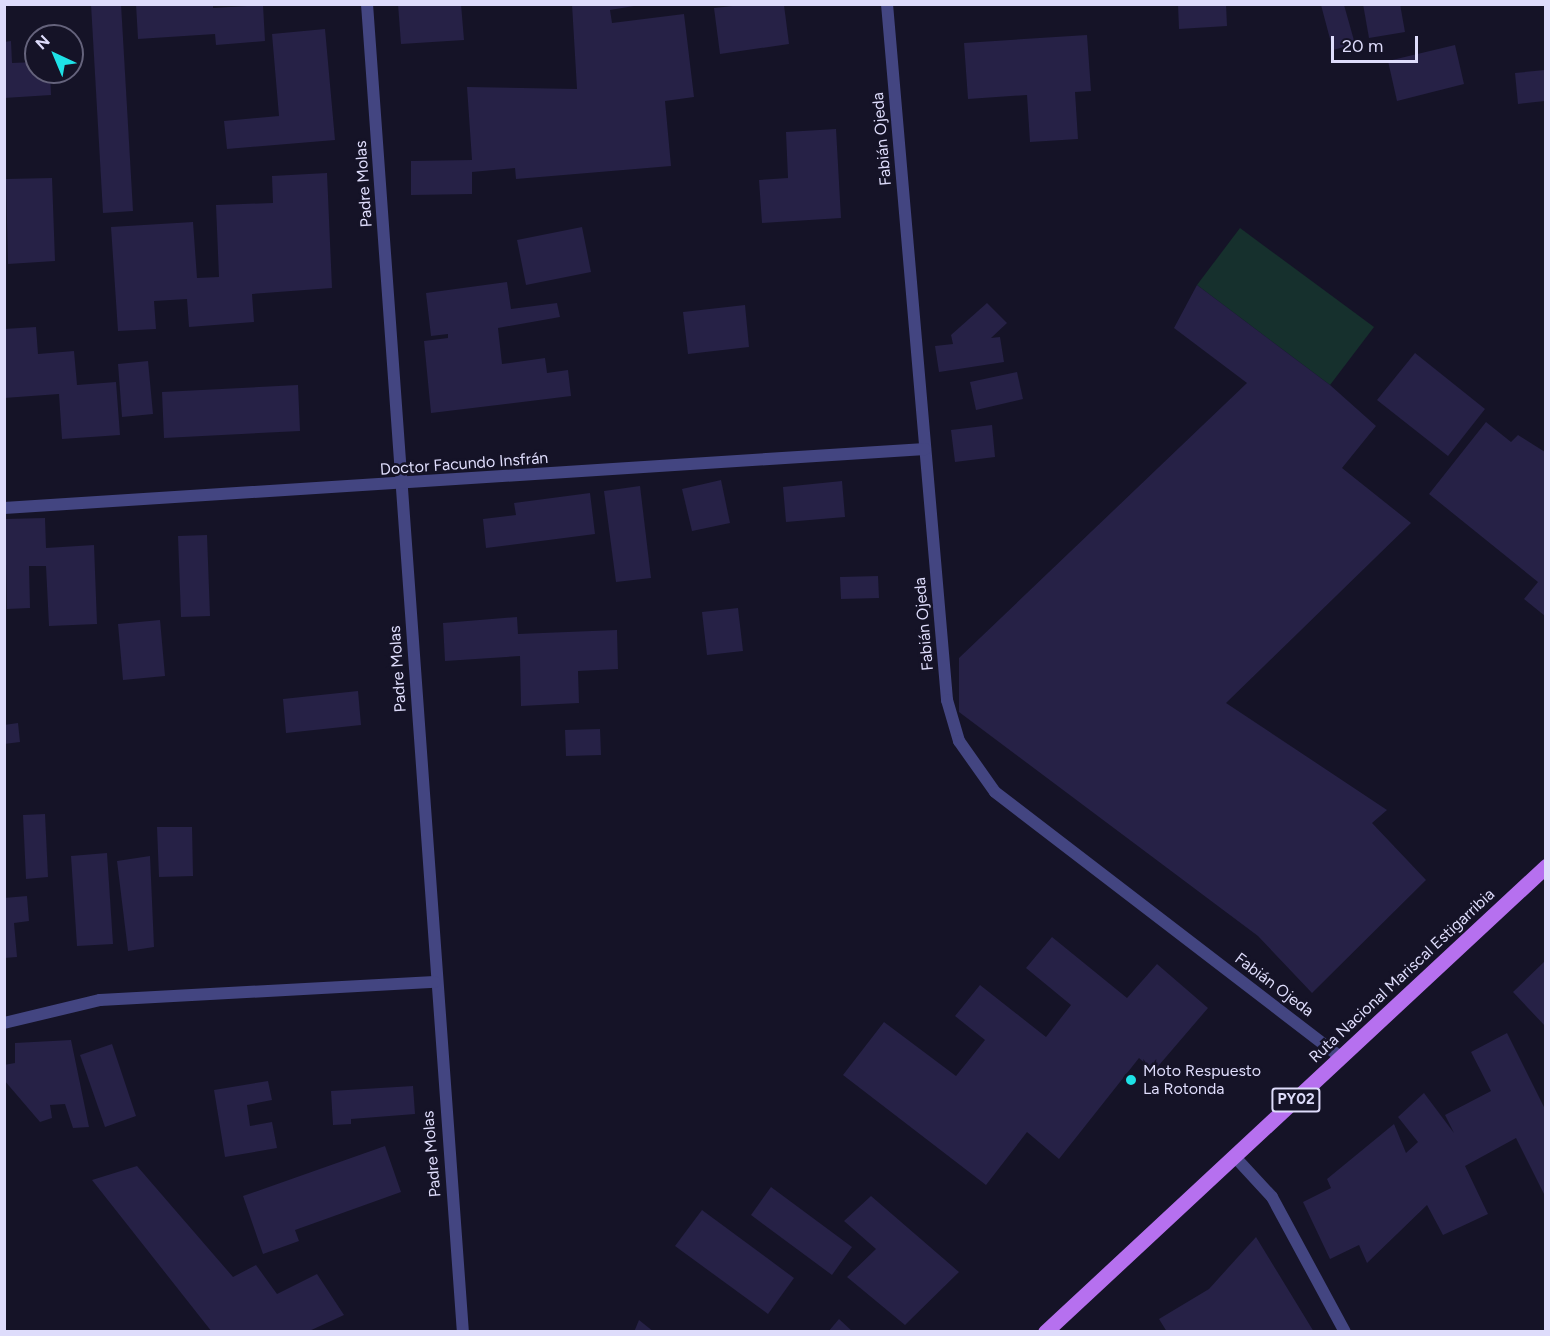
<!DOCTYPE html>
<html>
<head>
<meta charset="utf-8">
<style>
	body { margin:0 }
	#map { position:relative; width:1550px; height:1336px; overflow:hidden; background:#151327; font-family:Figtree,sans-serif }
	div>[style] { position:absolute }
	.green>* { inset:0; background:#16302d }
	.building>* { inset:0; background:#262146 }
	.street>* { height:12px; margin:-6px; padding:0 6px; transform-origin:6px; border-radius:6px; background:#434581 }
	.primary>* { height:15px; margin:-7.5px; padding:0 7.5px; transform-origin:7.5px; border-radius:7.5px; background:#b670ef }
	.dots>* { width:16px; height:16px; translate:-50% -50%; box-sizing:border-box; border:3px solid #151327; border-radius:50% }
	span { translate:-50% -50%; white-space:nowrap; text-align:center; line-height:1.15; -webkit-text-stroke:5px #151327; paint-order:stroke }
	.shield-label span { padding:2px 4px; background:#151327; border:2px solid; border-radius:4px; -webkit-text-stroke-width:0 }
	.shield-label { font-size:15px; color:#dedcfb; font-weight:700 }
	.street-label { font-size:16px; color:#dedcfb }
	.poi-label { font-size:16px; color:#dedcfb }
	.left { translate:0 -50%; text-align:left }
	.frame { position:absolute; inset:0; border:6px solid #dedcfb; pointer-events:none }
	.north { position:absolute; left:24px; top:24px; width:60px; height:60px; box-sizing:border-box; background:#151327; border:2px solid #65637c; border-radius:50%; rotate:316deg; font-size:16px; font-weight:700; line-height:24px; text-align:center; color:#dedcfb }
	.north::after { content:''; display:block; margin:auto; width:21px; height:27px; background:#1ee1e6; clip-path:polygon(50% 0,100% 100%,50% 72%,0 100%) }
	.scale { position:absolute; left:1331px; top:36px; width:87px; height:27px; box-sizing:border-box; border:3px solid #dedcfb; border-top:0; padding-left:8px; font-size:18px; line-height:21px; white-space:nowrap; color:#dedcfb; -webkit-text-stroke:4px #151327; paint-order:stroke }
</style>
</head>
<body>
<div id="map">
	<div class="green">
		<div style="clip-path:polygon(1240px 228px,1374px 327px,1330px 385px,1197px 285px)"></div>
	</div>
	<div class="building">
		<div style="clip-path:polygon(91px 4px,121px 4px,133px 211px,103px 213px)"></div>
		<div style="clip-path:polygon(136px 4px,213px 4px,213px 8px,263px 5px,265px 41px,216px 45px,215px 34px,138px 39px)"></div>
		<div style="clip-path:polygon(398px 4px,461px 4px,464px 40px,401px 44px)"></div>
		<div style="clip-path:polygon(572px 4px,646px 4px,610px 10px,612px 23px,684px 14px,694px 97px,665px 101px,671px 166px,516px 179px,515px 168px,472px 172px,472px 194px,411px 195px,411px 161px,472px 160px,467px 87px,577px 89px)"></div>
		<div style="clip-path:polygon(1178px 4px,1226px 4px,1227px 26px,1179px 29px)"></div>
		<div style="clip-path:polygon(1363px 4px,1400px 4px,1405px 32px,1369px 38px)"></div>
		<div style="clip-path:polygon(742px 5px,784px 5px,789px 44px,720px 54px,714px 8px)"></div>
		<div style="clip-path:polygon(1321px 5px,1344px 5px,1355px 44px,1333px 50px)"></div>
		<div style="clip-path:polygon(325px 29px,335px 140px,227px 149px,224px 121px,279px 116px,272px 34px)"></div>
		<div style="clip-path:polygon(1087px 35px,1091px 91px,1075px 92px,1078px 139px,1030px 142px,1027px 95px,968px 99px,964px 43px)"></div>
		<div style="clip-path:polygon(11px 41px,12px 63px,36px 62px,36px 72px,50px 72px,51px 95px,4px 98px,4px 42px)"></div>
		<div style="clip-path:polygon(1455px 45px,1464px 84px,1397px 101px,1388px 61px)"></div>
		<div style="clip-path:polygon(1545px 70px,1545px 101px,1518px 104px,1515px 73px)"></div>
		<div style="clip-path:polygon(836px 129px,841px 218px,762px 223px,759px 180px,788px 178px,786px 132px)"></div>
		<div style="clip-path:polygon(327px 173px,332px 288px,252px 294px,254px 322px,189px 327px,187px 299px,154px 301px,156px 329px,118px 331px,111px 227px,193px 222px,197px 278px,219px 277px,216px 205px,273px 203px,272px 176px)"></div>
		<div style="clip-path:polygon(52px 178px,55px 261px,8px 264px,6px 179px)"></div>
		<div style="clip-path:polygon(582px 227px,591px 272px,526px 285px,517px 240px)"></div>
		<div style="clip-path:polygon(507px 282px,511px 309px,557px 303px,560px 317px,498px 328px,502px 364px,545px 358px,547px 373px,568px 370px,571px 396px,431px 413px,424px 341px,448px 338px,448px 334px,431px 336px,426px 293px)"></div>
		<div style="clip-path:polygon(1197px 285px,1330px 385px,1376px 426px,1342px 468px,1411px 523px,1226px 703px,1387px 810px,1372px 823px,1426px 880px,1312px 993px,1258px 936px,959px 712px,959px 658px,1247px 383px,1174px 328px)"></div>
		<div style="clip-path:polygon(987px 303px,1007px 323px,991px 338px,1000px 337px,1004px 362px,939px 372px,935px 346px,953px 344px,951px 335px)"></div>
		<div style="clip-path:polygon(745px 305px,749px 347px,688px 354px,683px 312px)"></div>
		<div style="clip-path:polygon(36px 327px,38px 354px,74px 351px,77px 385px,116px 382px,120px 435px,62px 439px,59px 394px,4px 398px,4px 329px)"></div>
		<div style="clip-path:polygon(1415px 353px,1485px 409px,1448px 456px,1377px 400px)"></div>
		<div style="clip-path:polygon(148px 361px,153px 414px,122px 417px,118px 364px)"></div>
		<div style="clip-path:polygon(1017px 372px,1023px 399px,976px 410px,970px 382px)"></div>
		<div style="clip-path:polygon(298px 385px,300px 431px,164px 438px,162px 392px)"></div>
		<div style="clip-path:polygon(1486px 422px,1511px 442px,1518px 435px,1545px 452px,1545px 616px,1524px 599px,1538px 582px,1429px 494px)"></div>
		<div style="clip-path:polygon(992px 425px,995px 457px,955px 462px,951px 430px)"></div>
		<div style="clip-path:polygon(721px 480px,730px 523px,692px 531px,682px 489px)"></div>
		<div style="clip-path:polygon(842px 481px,845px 517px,786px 522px,783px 487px)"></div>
		<div style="clip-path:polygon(640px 486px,651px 578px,616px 582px,604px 491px)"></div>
		<div style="clip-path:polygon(590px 493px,595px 534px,486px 548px,483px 519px,516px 515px,514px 503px)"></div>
		<div style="clip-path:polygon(45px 518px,46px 548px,94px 545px,97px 624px,49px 626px,46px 566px,29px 566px,30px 608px,7px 609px,5px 519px)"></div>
		<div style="clip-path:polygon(207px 535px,210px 616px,181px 617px,178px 536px)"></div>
		<div style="clip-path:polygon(878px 576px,879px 598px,841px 599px,840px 577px)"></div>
		<div style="clip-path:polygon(738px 608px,743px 651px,707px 655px,702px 612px)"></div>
		<div style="clip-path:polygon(517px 617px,518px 634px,617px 630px,618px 669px,578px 671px,579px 703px,521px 706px,520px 656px,445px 661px,443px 623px)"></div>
		<div style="clip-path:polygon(160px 620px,165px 676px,123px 680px,118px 624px)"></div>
		<div style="clip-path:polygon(358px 691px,361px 725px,286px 733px,283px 699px)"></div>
		<div style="clip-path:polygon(18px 723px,20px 742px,4px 744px,4px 725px)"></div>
		<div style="clip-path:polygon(600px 729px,601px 755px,566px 756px,565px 730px)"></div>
		<div style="clip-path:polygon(45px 814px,48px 877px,26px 879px,23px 815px)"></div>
		<div style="clip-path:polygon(157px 827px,192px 827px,193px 876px,159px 877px)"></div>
		<div style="clip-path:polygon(107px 853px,113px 944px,77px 946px,71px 856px)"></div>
		<div style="clip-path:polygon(150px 856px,154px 947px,128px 951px,117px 861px)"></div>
		<div style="clip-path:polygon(27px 896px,29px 921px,14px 923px,17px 957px,4px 958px,4px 898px)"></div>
		<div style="clip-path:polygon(1052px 937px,1127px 998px,1157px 964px,1208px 1008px,1154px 1071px,1139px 1058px,1059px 1159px,1027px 1132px,986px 1185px,843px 1075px,884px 1022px,956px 1076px,985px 1040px,955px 1016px,980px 985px,1046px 1037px,1071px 1005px,1026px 968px)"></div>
		<div style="clip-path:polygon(1545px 961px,1545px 1026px,1513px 992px)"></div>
		<div style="clip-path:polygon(1507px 1033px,1545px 1109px,1545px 1196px,1516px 1138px,1465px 1166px,1488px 1214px,1443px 1235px,1427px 1205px,1367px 1263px,1359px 1245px,1330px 1259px,1303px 1202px,1331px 1188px,1327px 1179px,1394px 1124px,1406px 1153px,1418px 1142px,1398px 1117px,1424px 1093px,1454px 1133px,1445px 1115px,1491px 1091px,1471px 1052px)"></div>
		<div style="clip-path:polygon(71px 1040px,89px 1127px,73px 1128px,65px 1104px,50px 1105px,52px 1118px,40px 1122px,4px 1080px,4px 1065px,15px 1063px,15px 1043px)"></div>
		<div style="clip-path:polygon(112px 1044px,136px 1116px,105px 1127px,80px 1055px)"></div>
		<div style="clip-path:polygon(268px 1081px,272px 1100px,247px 1105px,250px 1126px,272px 1122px,277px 1148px,225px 1157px,214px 1090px)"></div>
		<div style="clip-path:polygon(413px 1086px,415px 1114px,351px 1119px,351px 1124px,333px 1125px,331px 1091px)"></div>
		<div style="clip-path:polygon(385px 1146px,401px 1192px,295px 1230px,299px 1241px,263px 1254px,243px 1196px)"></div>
		<div style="clip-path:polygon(137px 1166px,233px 1277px,256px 1265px,277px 1294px,317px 1274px,344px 1315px,307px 1332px,212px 1332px,92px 1180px)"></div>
		<div style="clip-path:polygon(771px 1187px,852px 1247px,832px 1275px,751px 1215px)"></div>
		<div style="clip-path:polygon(871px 1196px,959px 1272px,905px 1325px,847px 1277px,876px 1249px,844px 1221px)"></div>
		<div style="clip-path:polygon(702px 1210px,794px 1278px,768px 1314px,675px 1246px)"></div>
		<div style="clip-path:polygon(1256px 1237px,1314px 1332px,1167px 1332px,1159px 1319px,1209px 1289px)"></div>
		<div style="clip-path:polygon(839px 1319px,853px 1332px,828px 1332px)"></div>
		<div style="clip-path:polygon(639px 1320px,654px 1332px,634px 1332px)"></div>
	</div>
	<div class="street">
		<div style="left:367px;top:4px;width:1331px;rotate:85.87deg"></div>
		<div style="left:887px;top:4px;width:699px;rotate:85.07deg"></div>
		<div style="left:947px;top:700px;width:43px;rotate:73.7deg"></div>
		<div style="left:959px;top:741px;width:62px;rotate:54.8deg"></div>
		<div style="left:995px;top:792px;width:437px;rotate:37.5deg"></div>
		<div style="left:4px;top:508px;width:923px;rotate:-3.67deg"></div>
		<div style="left:4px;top:1023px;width:99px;rotate:-13.5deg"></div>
		<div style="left:100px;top:1000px;width:335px;rotate:-3.1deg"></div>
		<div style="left:1235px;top:1157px;width:54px;rotate:47.2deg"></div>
		<div style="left:1272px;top:1197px;width:153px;rotate:61.6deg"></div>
	</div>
	<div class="primary">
		<div style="left:1045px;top:1332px;width:684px;rotate:-42.93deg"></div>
	</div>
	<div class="dots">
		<div style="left:1131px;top:1080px;background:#1ee1e6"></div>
	</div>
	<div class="shield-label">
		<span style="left:1296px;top:1100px">PY02</span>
	</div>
	<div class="street-label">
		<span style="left:882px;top:139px;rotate:-95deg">Fabián Ojeda</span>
		<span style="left:364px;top:184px;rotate:-94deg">Padre Molas</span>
		<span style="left:464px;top:464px;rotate:-4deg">Doctor Facundo Insfrán</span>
		<span style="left:924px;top:624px;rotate:-95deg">Fabián Ojeda</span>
		<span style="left:398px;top:669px;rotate:-94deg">Padre Molas</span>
		<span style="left:1402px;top:976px;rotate:-43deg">Ruta Nacional Mariscal Estigarribia</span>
		<span style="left:1274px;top:985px;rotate:37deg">Fabián Ojeda</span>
		<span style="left:432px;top:1154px;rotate:-95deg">Padre Molas</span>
	</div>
	<div class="poi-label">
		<span class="left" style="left:1143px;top:1080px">Moto Respuesto<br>La Rotonda</span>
	</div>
	<div class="frame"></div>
	<div class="north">N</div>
	<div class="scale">20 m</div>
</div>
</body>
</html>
